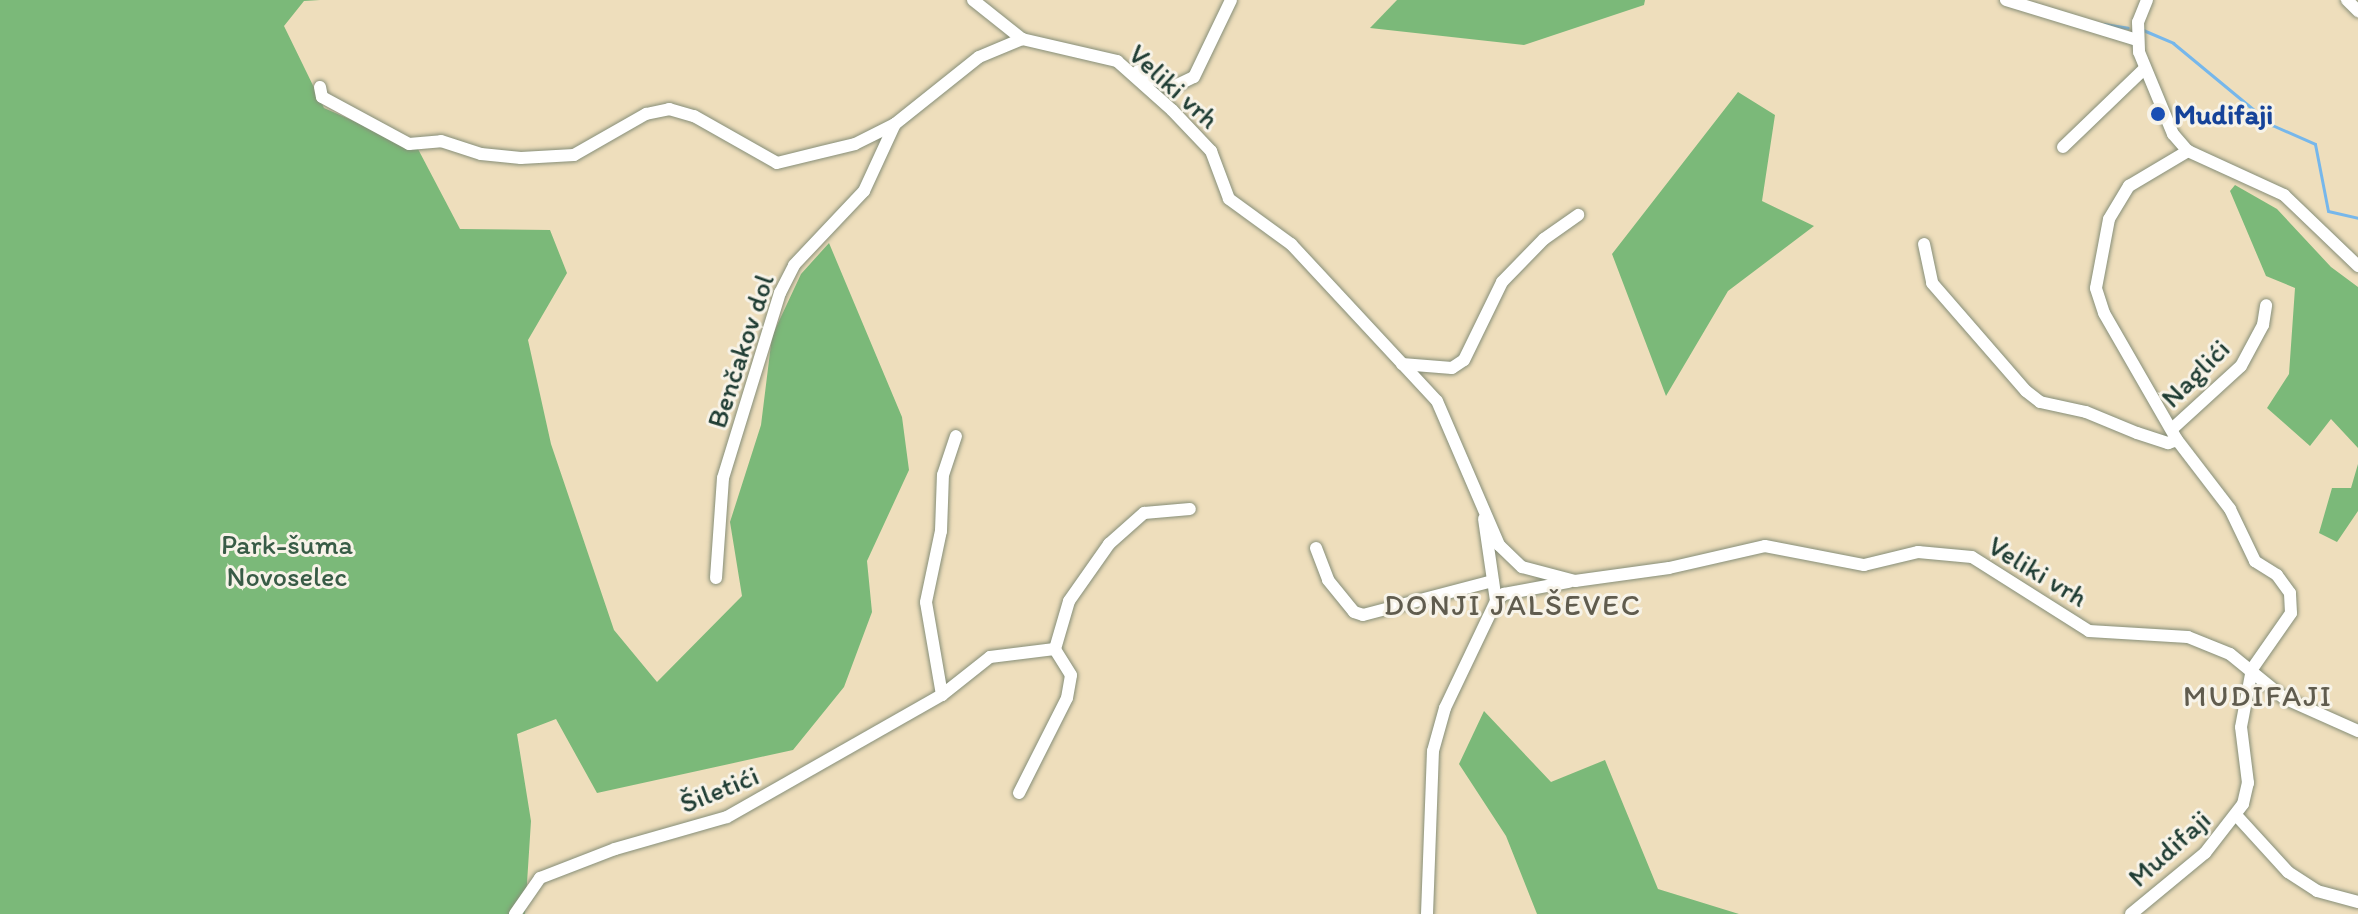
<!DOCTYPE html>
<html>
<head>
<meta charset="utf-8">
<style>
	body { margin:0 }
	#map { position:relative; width:2358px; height:914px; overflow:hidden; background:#eedebc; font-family:Itim,sans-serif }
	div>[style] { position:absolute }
	.forest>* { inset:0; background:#7bb979 }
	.stream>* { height:3px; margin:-1.5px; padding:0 1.5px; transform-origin:1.5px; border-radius:1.5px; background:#76b7eb }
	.roads { filter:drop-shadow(0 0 2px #868e78) drop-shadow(0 0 2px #868e78) }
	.street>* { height:12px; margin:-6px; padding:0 6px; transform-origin:6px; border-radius:6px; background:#fff }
	.dots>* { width:22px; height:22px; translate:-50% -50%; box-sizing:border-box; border:4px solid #f7f3e8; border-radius:50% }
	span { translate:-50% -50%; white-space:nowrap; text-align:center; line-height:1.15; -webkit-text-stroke:6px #f7f3e8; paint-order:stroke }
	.street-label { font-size:28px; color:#1f3d34 }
	.transit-label { font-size:28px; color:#164399; font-weight:700 }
	.left { translate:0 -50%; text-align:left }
	.park-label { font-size:28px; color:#385c46 }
	.neighbourhood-label { font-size:30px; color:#605c4e; letter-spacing:2px }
</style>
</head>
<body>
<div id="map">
	<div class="forest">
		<div style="clip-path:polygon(0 0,320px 0,304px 1px,284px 26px,324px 108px,418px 149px,460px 229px,550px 230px,567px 273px,528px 340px,551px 444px,614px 630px,657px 682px,742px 596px,730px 522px,761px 425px,772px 336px,801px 274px,829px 243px,902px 417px,909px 470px,867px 561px,872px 612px,844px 687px,793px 750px,597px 793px,556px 719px,517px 734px,531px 821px,525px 914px,0 914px)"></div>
		<div style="clip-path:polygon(1397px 0,1645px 0,1644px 5px,1524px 45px,1370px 28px)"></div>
		<div style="clip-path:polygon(1738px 92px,1775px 115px,1762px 201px,1814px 226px,1728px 291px,1666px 396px,1612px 254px)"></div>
		<div style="clip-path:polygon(2235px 185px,2277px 209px,2331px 267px,2358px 287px,2358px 448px,2331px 419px,2310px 446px,2267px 408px,2289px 374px,2295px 288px,2266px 276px,2230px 191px)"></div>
		<div style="clip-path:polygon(2358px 464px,2358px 511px,2337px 542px,2319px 533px,2332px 488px,2351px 488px)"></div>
		<div style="clip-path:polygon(1484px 711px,1551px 782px,1605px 760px,1658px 889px,1739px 914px,1537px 914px,1506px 836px,1459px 764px)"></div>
	</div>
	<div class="stream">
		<div style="left:2104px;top:24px;width:24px;rotate:9deg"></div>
		<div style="left:2143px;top:30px;width:33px;rotate:23deg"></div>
		<div style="left:2173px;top:43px;width:129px;rotate:39.6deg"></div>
		<div style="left:2272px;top:125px;width:47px;rotate:23.8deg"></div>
		<div style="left:2315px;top:144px;width:68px;rotate:79deg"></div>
		<div style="left:2328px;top:211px;width:31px;rotate:13deg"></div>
	</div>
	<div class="roads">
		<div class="street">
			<div style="left:973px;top:0;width:63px;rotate:38.5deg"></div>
			<div style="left:1022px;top:39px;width:98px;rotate:13deg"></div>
			<div style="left:1117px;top:61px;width:74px;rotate:41.7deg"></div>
			<div style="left:1172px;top:110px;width:57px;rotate:46.4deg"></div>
			<div style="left:1211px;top:151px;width:51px;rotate:69.4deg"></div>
			<div style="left:1229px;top:199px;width:77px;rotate:36deg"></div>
			<div style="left:1291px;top:244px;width:214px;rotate:47.1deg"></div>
			<div style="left:1437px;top:401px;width:157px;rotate:66.7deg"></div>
			<div style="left:1499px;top:545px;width:32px;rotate:44deg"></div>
			<div style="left:1522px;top:567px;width:55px;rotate:14.8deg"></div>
			<div style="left:1575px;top:581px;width:95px;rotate:-7.9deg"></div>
			<div style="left:1669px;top:568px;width:98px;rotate:-12.9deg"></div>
			<div style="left:1765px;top:546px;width:101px;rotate:10.9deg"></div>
			<div style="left:1864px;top:565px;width:56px;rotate:-13.5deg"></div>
			<div style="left:1918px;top:552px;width:54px;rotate:5.3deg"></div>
			<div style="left:1972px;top:557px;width:138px;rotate:32.3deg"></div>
			<div style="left:2089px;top:631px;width:99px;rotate:3.5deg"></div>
			<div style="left:2188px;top:637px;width:45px;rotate:22deg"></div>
			<div style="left:2230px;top:654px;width:70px;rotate:39.2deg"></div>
			<div style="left:2284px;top:698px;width:81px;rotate:24deg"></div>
			<div style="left:2006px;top:0;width:137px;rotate:17deg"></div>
			<div style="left:2147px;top:0;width:24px;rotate:112deg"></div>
			<div style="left:2138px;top:22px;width:30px;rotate:88deg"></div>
			<div style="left:2139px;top:52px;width:89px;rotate:67.5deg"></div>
			<div style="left:2173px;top:134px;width:23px;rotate:49deg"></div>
			<div style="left:2188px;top:151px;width:106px;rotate:24.6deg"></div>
			<div style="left:2284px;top:195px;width:103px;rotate:43.8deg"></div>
			<div style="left:2347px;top:0;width:16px;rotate:45deg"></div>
			<div style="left:1138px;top:71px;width:37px;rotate:27deg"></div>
			<div style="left:1171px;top:88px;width:25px;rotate:-26deg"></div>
			<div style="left:1194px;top:77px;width:85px;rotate:-64.3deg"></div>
			<div style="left:320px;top:87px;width:10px;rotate:79deg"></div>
			<div style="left:322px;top:97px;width:99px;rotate:28.4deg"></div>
			<div style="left:409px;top:144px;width:32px;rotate:-5deg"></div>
			<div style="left:441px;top:141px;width:42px;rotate:18deg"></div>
			<div style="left:481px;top:154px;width:40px;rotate:5.7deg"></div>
			<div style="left:521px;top:158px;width:53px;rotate:-3.2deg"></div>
			<div style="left:574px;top:155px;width:83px;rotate:-29.7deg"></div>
			<div style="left:646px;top:114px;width:24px;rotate:-12deg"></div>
			<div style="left:669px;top:109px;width:26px;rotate:16deg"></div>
			<div style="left:694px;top:116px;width:95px;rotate:29.5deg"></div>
			<div style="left:777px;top:163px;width:80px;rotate:-13.7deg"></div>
			<div style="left:855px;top:144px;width:45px;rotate:-26.6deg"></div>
			<div style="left:895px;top:124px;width:107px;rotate:-38.6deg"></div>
			<div style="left:979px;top:57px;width:47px;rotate:-22.7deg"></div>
			<div style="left:2063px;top:147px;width:114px;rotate:-43.9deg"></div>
			<div style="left:1924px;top:244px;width:40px;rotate:78deg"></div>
			<div style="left:1932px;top:283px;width:143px;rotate:49deg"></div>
			<div style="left:2026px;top:391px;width:18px;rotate:38deg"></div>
			<div style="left:2040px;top:402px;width:47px;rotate:12.3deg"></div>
			<div style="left:2086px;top:412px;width:55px;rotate:22.4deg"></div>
			<div style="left:2137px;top:433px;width:33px;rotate:18deg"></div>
			<div style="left:2168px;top:443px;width:9px;rotate:-18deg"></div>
			<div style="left:1402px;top:364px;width:50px;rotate:4.6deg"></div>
			<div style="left:1452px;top:368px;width:14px;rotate:-34deg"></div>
			<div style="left:1464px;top:360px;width:87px;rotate:-64deg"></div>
			<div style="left:1502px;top:282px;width:60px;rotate:-45.7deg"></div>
			<div style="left:1544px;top:239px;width:42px;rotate:-35.2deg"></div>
			<div style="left:2172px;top:429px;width:93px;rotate:-42.4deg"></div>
			<div style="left:2241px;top:366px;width:47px;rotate:-61.8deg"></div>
			<div style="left:2263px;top:325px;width:20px;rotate:-81deg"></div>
			<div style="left:1316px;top:548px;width:34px;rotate:69deg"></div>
			<div style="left:1328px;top:580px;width:41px;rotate:50.9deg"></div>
			<div style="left:1354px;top:612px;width:9px;rotate:18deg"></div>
			<div style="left:1363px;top:615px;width:134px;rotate:-14.7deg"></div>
			<div style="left:716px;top:578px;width:100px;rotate:-86deg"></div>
			<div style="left:723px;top:478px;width:194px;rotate:-72.9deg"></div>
			<div style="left:780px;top:293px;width:31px;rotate:-63deg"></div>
			<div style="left:794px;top:265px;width:102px;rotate:-46.6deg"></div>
			<div style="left:864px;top:191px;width:74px;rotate:-65.2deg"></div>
			<div style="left:1496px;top:601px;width:11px;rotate:-41deg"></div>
			<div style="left:1504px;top:594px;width:66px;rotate:-10.5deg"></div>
			<div style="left:942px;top:695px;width:94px;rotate:-99.8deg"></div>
			<div style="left:926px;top:602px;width:73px;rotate:-78.1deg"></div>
			<div style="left:941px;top:531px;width:56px;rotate:-88deg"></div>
			<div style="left:943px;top:475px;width:41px;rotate:-71.6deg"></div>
			<div style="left:1019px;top:793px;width:106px;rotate:-63.2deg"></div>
			<div style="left:1067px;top:698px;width:23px;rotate:-80deg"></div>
			<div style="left:1071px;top:675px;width:31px;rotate:-122deg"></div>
			<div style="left:2236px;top:815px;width:77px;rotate:47.6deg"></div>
			<div style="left:2288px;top:872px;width:35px;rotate:33deg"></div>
			<div style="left:2317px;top:891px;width:42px;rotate:15deg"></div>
			<div style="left:515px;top:914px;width:44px;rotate:-55.2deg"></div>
			<div style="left:540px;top:878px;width:80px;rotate:-21.1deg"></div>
			<div style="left:615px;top:849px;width:116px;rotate:-15.9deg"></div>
			<div style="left:727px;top:817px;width:247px;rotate:-29.6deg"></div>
			<div style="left:942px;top:695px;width:61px;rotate:-38.4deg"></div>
			<div style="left:990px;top:657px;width:65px;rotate:-7deg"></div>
			<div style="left:1055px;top:649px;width:50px;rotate:-73.7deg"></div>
			<div style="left:1069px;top:601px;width:70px;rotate:-54.9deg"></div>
			<div style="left:1109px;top:544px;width:47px;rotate:-41.5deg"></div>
			<div style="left:1144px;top:513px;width:46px;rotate:-5deg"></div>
			<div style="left:1427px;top:914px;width:163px;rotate:-87.9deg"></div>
			<div style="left:1433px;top:751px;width:45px;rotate:-74.4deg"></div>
			<div style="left:1445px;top:708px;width:119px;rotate:-64.5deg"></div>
			<div style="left:1496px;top:601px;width:83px;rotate:-98.3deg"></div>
			<div style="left:2131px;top:914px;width:96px;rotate:-39.5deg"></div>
			<div style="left:2205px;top:853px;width:62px;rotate:-52.2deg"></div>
			<div style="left:2243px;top:804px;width:22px;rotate:-77deg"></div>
			<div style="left:2248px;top:783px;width:56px;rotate:-97.1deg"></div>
			<div style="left:2241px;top:727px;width:59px;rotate:-79.3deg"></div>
			<div style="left:2252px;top:669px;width:68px;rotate:-55.1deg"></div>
			<div style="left:2291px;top:613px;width:20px;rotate:-93deg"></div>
			<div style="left:2290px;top:593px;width:22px;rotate:-126deg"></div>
			<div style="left:2277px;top:575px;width:26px;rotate:-148deg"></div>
			<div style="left:2255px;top:561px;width:58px;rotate:-115.7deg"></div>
			<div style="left:2230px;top:509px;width:87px;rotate:-127.5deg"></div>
			<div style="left:2177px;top:440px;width:146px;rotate:-119.9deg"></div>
			<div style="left:2104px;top:313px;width:26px;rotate:-108deg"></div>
			<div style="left:2096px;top:288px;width:70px;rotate:-79.3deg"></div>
			<div style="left:2109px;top:219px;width:39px;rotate:-59deg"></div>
			<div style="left:2129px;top:186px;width:69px;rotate:-30.7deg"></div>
		</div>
	</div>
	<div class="dots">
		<div style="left:2158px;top:114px;background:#1a4fb4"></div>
	</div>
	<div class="street-label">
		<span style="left:1174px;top:86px;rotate:42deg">Veliki vrh</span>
		<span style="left:740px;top:351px;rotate:-72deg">Benčakov dol</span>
		<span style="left:2195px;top:373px;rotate:-45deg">Naglići</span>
		<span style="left:2038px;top:571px;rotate:31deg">Veliki vrh</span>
		<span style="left:719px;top:789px;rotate:-22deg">Šiletići</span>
		<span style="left:2169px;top:848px;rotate:-42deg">Mudifaji</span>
	</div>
	<div class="transit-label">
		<span class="left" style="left:2174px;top:114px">Mudifaji</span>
	</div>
	<div class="park-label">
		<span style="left:287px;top:560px">Park-šuma<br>Novoselec</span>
	</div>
	<div class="neighbourhood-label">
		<span style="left:1513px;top:605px">DONJI JALŠEVEC</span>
		<span style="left:2258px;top:696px">MUDIFAJI</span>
	</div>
</div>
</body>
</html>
